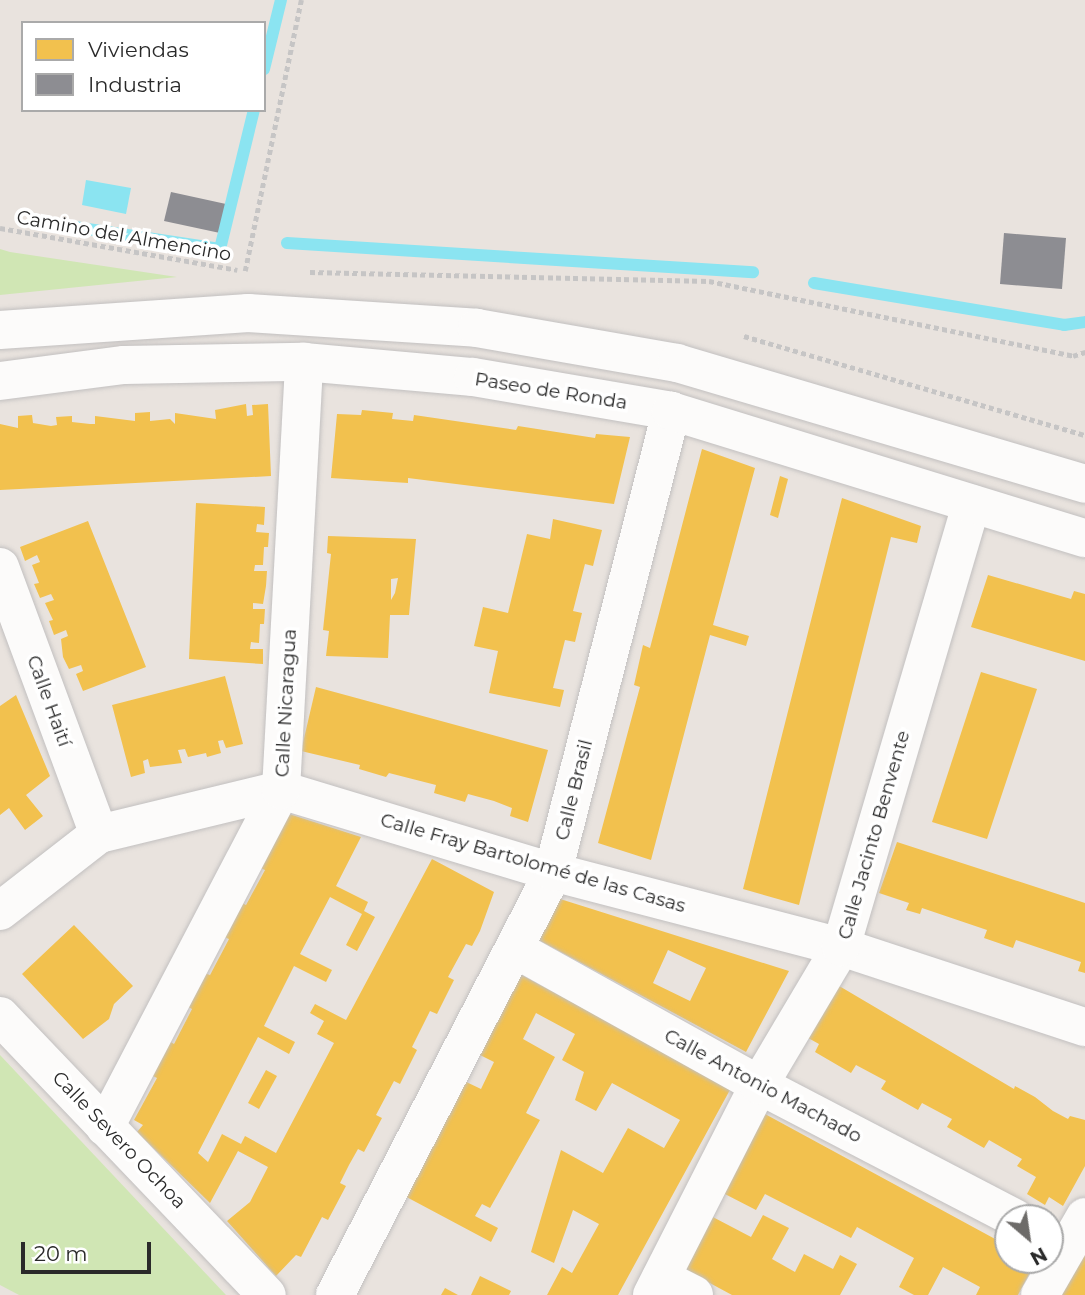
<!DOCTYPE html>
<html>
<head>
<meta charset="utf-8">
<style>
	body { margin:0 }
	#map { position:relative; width:1085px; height:1295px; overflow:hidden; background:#e9e3de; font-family:Montserrat,sans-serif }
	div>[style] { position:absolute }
	.green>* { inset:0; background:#d0e6b4 }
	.water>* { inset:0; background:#8be4f1 }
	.homes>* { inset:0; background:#f2c14e }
	.industry>* { inset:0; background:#8d8d92 }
	.stream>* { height:12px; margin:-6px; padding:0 6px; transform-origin:6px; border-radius:6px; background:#8be4f1 }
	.path>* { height:4.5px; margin-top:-2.25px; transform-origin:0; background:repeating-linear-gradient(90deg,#c6c5c5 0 5px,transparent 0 8.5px) }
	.roads { filter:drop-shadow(0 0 2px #c2c0c0) drop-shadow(0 0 2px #c2c0c0) }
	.minor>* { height:38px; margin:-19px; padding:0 19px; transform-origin:19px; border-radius:19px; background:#fcfbfa }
	.tertiary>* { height:38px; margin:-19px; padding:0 19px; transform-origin:19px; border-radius:19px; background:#fcfbfa }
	span { translate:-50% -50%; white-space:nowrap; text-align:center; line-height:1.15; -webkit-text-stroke:7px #fff; paint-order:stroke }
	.street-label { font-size:19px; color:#2a2a2a }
	.legend { position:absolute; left:21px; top:21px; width:245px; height:91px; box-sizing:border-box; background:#fff; border:2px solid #aaa; margin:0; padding:9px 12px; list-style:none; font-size:21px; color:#2a2a2a }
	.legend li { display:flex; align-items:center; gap:14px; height:35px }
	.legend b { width:35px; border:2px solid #aaa }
	.north { position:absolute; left:994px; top:1204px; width:70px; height:70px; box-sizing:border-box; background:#fff; border:2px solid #aaa; border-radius:50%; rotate:151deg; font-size:19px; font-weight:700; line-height:28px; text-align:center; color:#2a2a2a }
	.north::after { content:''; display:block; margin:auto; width:24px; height:32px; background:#6d6b69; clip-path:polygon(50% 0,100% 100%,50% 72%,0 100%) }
	.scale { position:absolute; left:21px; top:1242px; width:130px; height:32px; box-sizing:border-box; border:4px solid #2a2a2a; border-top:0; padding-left:9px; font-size:21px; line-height:24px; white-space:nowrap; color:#2a2a2a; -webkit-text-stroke:5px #fff; paint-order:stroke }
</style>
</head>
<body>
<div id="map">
	<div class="green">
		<div style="clip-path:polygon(0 249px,10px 252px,177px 277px,0 295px)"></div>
		<div style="clip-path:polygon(0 1055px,226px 1295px,19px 1295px,0 1285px)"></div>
	</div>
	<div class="water">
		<div style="clip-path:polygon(86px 180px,131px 188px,126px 214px,82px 205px)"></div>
	</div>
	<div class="homes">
		<div style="clip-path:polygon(246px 404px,247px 416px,253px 415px,252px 405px,268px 404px,271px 476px,0 490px,0 424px,18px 428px,18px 416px,32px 415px,33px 423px,51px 426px,57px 425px,56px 417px,72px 416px,72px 422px,90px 424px,95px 424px,95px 416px,135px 421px,135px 413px,150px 412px,150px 421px,170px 419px,175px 424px,175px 413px,216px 419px,215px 410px)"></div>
		<div style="clip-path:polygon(362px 410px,393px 413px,392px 419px,413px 421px,414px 415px,516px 430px,518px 426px,595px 438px,596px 434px,630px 437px,614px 504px,408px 478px,408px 483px,331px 478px,337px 414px,361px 415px)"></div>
		<div style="clip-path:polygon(702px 449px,755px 468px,713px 625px,749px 636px,746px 646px,710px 635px,651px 860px,598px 843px,640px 687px,634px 685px,643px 645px,650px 648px)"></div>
		<div style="clip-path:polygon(780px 476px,788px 479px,778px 518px,770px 515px)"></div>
		<div style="clip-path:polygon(842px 498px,921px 526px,917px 543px,891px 537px,799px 905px,743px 889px)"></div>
		<div style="clip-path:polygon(196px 503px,265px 507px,264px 525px,257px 524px,256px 532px,269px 533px,268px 547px,264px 547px,263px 565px,255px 565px,254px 571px,267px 571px,266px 586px,263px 604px,253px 603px,253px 609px,265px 609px,264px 624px,260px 624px,259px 643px,251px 642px,250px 649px,263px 649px,263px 664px,189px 659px)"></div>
		<div style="clip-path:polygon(553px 519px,602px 530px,593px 566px,585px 564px,573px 611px,582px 613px,575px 642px,565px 640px,553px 688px,564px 690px,560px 707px,489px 693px,498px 651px,474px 646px,483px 607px,508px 613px,527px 534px,550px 539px)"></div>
		<div style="clip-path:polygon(88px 521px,146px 667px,83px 691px,76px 674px,83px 671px,81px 665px,69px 669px,63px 657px,61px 639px,68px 636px,66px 630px,54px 635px,49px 621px,53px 620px,45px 603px,54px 600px,51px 594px,40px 598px,34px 584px,39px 583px,32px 565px,40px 562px,37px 555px,25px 561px,20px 547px)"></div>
		<div style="clip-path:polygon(evenodd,328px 536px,416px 539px,409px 615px,390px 615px,388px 658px,326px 656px,329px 631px,323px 630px,331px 554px,327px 553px,328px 536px,398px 578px,395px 593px,391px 600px,391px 579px,398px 578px)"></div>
		<div style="clip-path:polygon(988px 575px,1071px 599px,1074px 591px,1085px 594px,1085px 661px,971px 627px)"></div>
		<div style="clip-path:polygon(981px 672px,1037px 689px,987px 839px,932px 822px)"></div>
		<div style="clip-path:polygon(225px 676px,243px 744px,226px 748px,223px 740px,218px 741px,221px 753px,207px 757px,206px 753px,188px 757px,185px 749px,178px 750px,182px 763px,150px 767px,148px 759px,143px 761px,145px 773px,131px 777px,112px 705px)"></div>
		<div style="clip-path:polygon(316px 687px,548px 750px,528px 822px,510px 816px,512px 808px,494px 801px,468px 794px,465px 802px,434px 793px,436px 785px,389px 773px,386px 777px,359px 769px,360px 765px,301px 751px)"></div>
		<div style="clip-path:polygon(16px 695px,50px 776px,26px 795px,43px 816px,25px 830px,9px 808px,0 815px,0 706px)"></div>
		<div style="clip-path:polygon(286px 813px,361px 837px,336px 886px,368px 902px,364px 911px,375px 917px,357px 951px,346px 945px,362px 914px,330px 897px,300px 954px,332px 970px,326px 982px,294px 966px,264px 1026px,295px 1042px,289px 1054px,258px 1037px,198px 1153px,208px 1162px,222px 1134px,241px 1144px,245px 1136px,276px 1153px,334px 1043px,317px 1034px,324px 1021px,310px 1013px,315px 1004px,346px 1020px,432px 859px,494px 892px,480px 931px,472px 946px,466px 944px,448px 977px,454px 980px,437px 1014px,430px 1011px,412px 1047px,417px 1050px,400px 1084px,394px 1081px,376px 1115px,382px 1118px,364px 1152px,358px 1149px,349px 1165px,340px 1183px,346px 1186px,328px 1220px,322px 1217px,301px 1257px,296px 1255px,276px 1276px,227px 1221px,250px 1202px,268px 1167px,238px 1151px,210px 1203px,137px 1132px,143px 1125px,134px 1120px,157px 1078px,151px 1075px,169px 1041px,174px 1044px,192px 1009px,187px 1006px,204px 973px,210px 975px,229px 939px,222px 936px,240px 902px,246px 905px,265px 870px,258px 867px)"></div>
		<div style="clip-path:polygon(897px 842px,1085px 903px,1085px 973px,1078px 971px,1081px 962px,1016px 940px,1013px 948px,984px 938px,987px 930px,922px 908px,920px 914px,906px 910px,909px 903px,879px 893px)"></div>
		<div style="clip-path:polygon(evenodd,557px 898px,789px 971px,746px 1052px,535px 938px,557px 898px,668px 950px,706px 968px,690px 1001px,653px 983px,668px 950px)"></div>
		<div style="clip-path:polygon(74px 925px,133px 986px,114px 1004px,109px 1019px,83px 1039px,22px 974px)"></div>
		<div style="clip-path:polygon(516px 972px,731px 1088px,618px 1295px,547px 1295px,562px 1267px,572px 1273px,599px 1224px,573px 1210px,554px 1263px,531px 1252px,561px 1150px,603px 1173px,628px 1128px,664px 1148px,680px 1120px,612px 1083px,596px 1111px,575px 1100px,584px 1072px,562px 1060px,575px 1034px,536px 1013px,523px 1039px,555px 1057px,526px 1113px,540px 1120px,490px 1208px,482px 1204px,475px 1216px,498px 1228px,491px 1242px,399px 1193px,460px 1079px,481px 1089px,494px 1062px,474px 1052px)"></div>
		<div style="clip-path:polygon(829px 980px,1014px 1089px,1015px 1086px,1035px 1097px,1053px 1111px,1068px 1119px,1070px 1116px,1085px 1120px,1085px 1166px,1063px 1206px,1049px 1197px,1045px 1205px,1027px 1194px,1036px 1177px,1017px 1166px,1022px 1159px,989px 1140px,984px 1148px,947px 1127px,952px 1119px,922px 1103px,918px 1110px,881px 1089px,886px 1081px,856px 1065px,851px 1073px,815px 1052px,819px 1044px,801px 1034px)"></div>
		<div style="clip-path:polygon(266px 1070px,277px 1076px,259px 1109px,248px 1103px)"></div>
		<div style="clip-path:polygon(765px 1114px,1008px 1246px,1008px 1260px,1036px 1261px,1018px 1295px,976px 1295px,980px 1287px,943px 1267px,928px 1295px,914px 1295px,899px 1287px,914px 1258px,857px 1227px,851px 1238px,765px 1194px,756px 1210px,721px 1192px)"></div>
		<div style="clip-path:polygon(709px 1215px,751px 1237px,763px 1215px,789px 1228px,772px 1259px,795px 1272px,804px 1254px,833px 1269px,840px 1255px,857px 1264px,840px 1295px,732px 1295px,680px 1267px)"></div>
		<div style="clip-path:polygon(1085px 1254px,1085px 1295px,1062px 1295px)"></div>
		<div style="clip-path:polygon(480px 1276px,511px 1291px,509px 1295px,471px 1295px)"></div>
		<div style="clip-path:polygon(445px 1288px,458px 1295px,441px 1295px)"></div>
	</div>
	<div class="industry">
		<div style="clip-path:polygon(171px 192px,226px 204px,220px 233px,164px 221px)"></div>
		<div style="clip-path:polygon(1004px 233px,1066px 238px,1062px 289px,1000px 284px)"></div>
	</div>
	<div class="stream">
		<div style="left:264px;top:69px;width:71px;rotate:-76.2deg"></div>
		<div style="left:48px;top:223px;width:174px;rotate:8.6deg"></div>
		<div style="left:220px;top:249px;width:143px;rotate:-76.3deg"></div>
		<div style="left:287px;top:243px;width:467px;rotate:3.6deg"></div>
		<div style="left:814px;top:283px;width:254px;rotate:9.5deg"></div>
		<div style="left:1064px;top:325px;width:21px;rotate:-8deg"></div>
	</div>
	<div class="path">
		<div style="left:0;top:228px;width:241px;rotate:10deg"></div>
		<div style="left:245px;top:271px;width:277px;rotate:-78.3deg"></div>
		<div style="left:310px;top:272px;width:399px;rotate:1.3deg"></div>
		<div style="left:709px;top:281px;width:372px;rotate:11.6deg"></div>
		<div style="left:1073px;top:356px;width:13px;rotate:-18deg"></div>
		<div style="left:744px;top:336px;width:355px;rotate:16.2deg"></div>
	</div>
	<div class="roads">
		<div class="minor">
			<div style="left:0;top:567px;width:285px;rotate:69.7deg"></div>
			<div style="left:0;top:911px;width:125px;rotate:-37.9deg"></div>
			<div style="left:99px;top:834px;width:187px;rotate:-13.6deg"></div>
			<div style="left:281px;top:790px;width:284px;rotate:16.8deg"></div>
			<div style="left:553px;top:872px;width:298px;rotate:14.6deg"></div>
			<div style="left:841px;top:947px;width:257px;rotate:18.2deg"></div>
			<div style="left:515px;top:949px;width:279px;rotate:29.1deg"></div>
			<div style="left:759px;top:1085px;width:288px;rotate:27.5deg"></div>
			<div style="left:0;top:1016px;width:386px;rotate:46.3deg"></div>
			<div style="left:105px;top:1127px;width:380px;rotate:-62.4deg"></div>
			<div style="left:281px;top:790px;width:429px;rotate:-86.9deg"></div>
			<div style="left:661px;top:1278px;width:37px;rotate:27deg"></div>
			<div style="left:335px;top:1295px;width:476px;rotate:-62.7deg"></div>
			<div style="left:553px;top:872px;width:476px;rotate:-75.6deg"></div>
			<div style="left:652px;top:1295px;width:236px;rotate:-63deg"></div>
			<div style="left:759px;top:1085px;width:161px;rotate:-59.3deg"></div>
			<div style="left:841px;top:947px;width:462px;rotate:-73.6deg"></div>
			<div style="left:1040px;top:1295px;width:90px;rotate:-60deg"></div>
		</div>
		<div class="tertiary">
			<div style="left:0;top:330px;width:249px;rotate:-3.9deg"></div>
			<div style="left:248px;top:313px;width:229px;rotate:3.7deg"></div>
			<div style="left:477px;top:328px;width:203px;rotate:9.9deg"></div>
			<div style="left:677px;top:363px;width:426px;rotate:16.5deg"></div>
			<div style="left:0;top:381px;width:125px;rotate:-7.4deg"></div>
			<div style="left:124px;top:365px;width:180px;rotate:-1deg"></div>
			<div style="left:304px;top:362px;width:170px;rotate:5.1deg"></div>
			<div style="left:473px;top:377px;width:201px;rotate:9.7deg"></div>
			<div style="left:671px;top:411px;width:433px;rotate:17.1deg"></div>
		</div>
	</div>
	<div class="street-label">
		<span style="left:124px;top:236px;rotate:10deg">Camino del Almencino</span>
		<span style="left:551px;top:391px;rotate:9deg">Paseo de Ronda</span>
		<span style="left:49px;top:701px;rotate:70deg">Calle Haití</span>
		<span style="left:286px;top:703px;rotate:-87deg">Calle Nicaragua</span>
		<span style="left:574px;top:790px;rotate:-76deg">Calle Brasil</span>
		<span style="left:874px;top:835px;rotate:-74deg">Calle Jacinto Benvente</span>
		<span style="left:533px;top:863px;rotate:16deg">Calle Fray Bartolomé de las Casas</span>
		<span style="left:763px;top:1086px;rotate:28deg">Calle Antonio Machado</span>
		<span style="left:119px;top:1140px;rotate:46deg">Calle Severo Ochoa</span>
	</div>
	<ul class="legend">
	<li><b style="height:19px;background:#f2c14e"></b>Viviendas</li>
	<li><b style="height:19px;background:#8d8d92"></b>Industria</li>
	</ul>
	<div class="north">N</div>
	<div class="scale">20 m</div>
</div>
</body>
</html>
